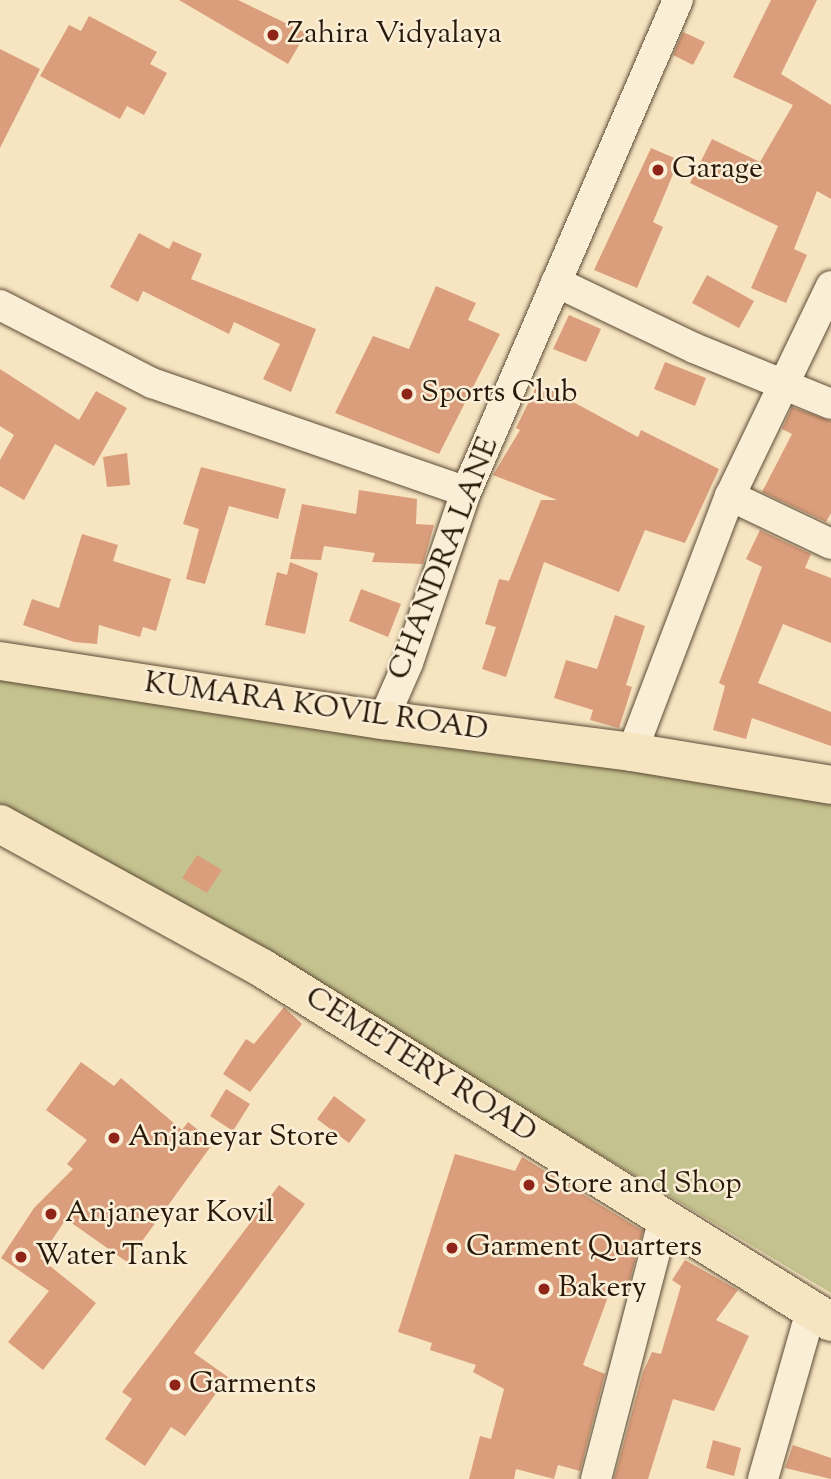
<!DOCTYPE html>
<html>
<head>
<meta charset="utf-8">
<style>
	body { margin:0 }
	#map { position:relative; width:831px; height:1479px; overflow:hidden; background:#f7e5c1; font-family:"Sorts Mill Goudy",serif }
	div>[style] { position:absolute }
	.green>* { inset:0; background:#c4c28e }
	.building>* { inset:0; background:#db9e7c }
	.roads { filter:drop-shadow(0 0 2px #5c4b36) drop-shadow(0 0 2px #5c4b36) }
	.minor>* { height:30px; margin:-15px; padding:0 15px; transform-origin:15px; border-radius:15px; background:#faeed7 }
	.major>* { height:38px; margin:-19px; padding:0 19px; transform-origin:19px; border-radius:19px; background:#f7e5c1 }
	.dots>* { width:19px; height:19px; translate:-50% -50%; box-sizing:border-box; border:4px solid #faeed7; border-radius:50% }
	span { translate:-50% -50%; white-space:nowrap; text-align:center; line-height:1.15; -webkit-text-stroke:5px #faeed7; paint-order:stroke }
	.poi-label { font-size:30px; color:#291808 }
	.left { translate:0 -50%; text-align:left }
	.street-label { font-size:30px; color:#291808 }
</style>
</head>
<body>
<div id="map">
	<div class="green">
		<div style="clip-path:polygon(0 675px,831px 798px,831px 1293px,337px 997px,0 810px)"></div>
	</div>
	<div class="building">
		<div style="clip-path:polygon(179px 0,238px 0,306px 33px,288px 64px)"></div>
		<div style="clip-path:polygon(771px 0,817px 0,781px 74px,831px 105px,831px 199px,817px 191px,794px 249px,807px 255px,786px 303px,751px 288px,778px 226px,690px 183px,712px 139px,760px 162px,793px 105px,733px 77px)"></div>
		<div style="clip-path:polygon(89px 16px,157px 52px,150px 64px,167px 73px,144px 115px,127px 106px,120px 119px,40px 76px,69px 25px,81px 31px)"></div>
		<div style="clip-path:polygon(683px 32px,705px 42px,693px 65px,673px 55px)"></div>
		<div style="clip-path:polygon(0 49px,40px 69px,0 148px)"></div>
		<div style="clip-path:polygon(651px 148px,679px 160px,653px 222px,663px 227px,637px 288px,594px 270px)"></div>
		<div style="clip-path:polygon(139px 233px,169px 249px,173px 241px,202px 254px,191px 279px,316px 329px,291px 392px,263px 379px,280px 344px,234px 322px,229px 334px,143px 291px,138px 302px,110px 287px)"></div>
		<div style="clip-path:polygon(707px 275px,754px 301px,739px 328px,692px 303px)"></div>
		<div style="clip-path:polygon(436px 286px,476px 303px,468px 320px,500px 334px,439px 454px,335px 413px,373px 336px,409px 349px)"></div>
		<div style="clip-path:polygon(569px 315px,601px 329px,586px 362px,553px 349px)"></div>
		<div style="clip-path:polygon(665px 362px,706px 378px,695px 406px,654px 389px)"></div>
		<div style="clip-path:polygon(0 369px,79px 420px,96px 391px,127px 408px,94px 466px,55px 444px,24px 500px,0 486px,0 460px,14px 435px,0 426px)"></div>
		<div style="clip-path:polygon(538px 383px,638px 437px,641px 430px,719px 469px,685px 543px,645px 530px,619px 592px,544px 562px,506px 677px,482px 669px,496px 627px,485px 624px,499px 579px,509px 581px,541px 500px,557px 500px,493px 475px,520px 430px,516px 428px)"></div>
		<div style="clip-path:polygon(792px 407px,831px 421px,831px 513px,826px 522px,762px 492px,792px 434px,782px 429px)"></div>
		<div style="clip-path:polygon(127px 453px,130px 485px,107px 487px,103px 457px)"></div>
		<div style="clip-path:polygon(201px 467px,286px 489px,278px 519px,229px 506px,205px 584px,186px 579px,199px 529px,183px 524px)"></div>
		<div style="clip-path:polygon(359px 490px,417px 499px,416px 524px,434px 525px,423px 564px,372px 562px,375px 553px,324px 546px,321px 560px,290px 559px,302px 504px,356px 514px)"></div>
		<div style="clip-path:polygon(760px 530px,811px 554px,805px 568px,831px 578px,831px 643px,783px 624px,758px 683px,831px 712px,831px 746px,752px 718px,746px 739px,713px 730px,725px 686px,719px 683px,762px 567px,746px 559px)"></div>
		<div style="clip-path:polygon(82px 534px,118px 545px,113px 561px,171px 579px,156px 631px,143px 627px,140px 637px,99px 625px,97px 644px,74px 642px,23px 625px,32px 599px,59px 608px)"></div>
		<div style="clip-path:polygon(290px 562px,318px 573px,305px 634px,265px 625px,277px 572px,287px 575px)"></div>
		<div style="clip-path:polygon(361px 589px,401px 604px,388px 637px,349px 621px)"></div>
		<div style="clip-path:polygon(615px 615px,645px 626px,626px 685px,632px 687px,619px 728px,590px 720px,593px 710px,554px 698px,566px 660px,597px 669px)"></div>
		<div style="clip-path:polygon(197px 855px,222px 870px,207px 893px,182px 878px)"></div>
		<div style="clip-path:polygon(284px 1007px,302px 1024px,250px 1092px,223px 1074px,246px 1039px,254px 1044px)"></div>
		<div style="clip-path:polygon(81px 1062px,114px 1086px,121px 1078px,182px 1130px,188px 1122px,214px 1142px,127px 1262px,66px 1219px,40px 1258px,96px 1303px,43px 1370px,8px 1342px,49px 1291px,1px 1258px,34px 1208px,73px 1169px,67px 1164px,87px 1140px,46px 1110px)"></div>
		<div style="clip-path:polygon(226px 1089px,250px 1104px,233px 1131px,210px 1116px)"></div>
		<div style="clip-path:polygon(334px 1096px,366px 1120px,349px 1143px,317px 1119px)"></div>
		<div style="clip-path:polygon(455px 1154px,515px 1171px,522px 1157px,643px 1231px,629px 1283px,625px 1289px,613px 1283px,583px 1365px,605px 1374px,580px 1471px,558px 1465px,554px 1479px,516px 1469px,514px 1479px,469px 1479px,480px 1436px,491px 1439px,504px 1389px,473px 1372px,476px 1365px,430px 1350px,432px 1343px,398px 1332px)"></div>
		<div style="clip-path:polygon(279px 1185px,305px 1204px,194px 1353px,228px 1377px,185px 1436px,171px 1427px,145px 1466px,105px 1439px,132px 1399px,122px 1392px)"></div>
		<div style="clip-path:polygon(685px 1260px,738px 1290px,716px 1320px,749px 1336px,714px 1411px,673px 1399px,648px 1479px,614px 1479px,643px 1372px,652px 1352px,661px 1354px,681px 1286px,672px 1280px)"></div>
		<div style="clip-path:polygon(713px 1440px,741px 1448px,734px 1476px,706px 1468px)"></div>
		<div style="clip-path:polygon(793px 1445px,831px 1458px,831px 1479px,785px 1468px)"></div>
	</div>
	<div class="roads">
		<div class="minor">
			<div style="left:556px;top:282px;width:153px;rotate:25.6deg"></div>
			<div style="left:694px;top:348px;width:148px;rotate:22.2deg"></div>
			<div style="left:0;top:305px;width:171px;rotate:27.2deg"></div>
			<div style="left:152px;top:383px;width:332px;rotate:19.1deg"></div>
			<div style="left:730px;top:496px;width:112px;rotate:25.4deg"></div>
			<div style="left:383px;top:720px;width:62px;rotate:-66.3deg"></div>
			<div style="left:408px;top:663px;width:181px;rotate:-71.3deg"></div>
			<div style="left:466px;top:492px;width:536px;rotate:-66.69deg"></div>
			<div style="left:632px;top:752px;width:274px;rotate:-69.1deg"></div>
			<div style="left:730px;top:496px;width:233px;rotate:-64.3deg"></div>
			<div style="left:596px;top:1479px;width:270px;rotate:-75.4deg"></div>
			<div style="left:763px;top:1479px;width:176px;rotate:-74.1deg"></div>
		</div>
		<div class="major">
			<div style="left:0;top:661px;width:388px;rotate:8.8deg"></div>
			<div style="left:383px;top:720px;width:251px;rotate:7.3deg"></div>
			<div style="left:632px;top:752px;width:202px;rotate:9.4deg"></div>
			<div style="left:0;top:824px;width:299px;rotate:28.8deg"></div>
			<div style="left:262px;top:968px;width:670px;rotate:31.89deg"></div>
		</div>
	</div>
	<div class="dots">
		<div style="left:273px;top:35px;background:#8f2418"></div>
		<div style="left:658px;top:170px;background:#8f2418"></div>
		<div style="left:407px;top:394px;background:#8f2418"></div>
		<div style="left:114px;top:1138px;background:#8f2418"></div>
		<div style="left:529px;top:1185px;background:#8f2418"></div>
		<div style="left:51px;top:1214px;background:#8f2418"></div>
		<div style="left:452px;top:1248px;background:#8f2418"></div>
		<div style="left:21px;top:1257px;background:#8f2418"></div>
		<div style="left:544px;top:1289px;background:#8f2418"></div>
		<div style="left:175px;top:1385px;background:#8f2418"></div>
	</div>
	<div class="poi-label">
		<span class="left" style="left:287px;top:35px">Zahira Vidyalaya</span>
		<span class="left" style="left:672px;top:170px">Garage</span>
		<span class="left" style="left:421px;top:394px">Sports Club</span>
		<span class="left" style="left:128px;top:1138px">Anjaneyar Store</span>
		<span class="left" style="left:543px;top:1185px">Store and Shop</span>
		<span class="left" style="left:65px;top:1214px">Anjaneyar Kovil</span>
		<span class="left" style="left:466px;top:1248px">Garment Quarters</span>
		<span class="left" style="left:35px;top:1257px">Water Tank</span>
		<span class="left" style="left:558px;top:1289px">Bakery</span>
		<span class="left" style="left:189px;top:1385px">Garments</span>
	</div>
	<div class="street-label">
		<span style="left:445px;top:559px;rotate:-69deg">CHANDRA LANE</span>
		<span style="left:316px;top:708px;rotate:8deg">KUMARA KOVIL ROAD</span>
		<span style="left:420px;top:1066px;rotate:32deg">CEMETERY ROAD</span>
	</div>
</div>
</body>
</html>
